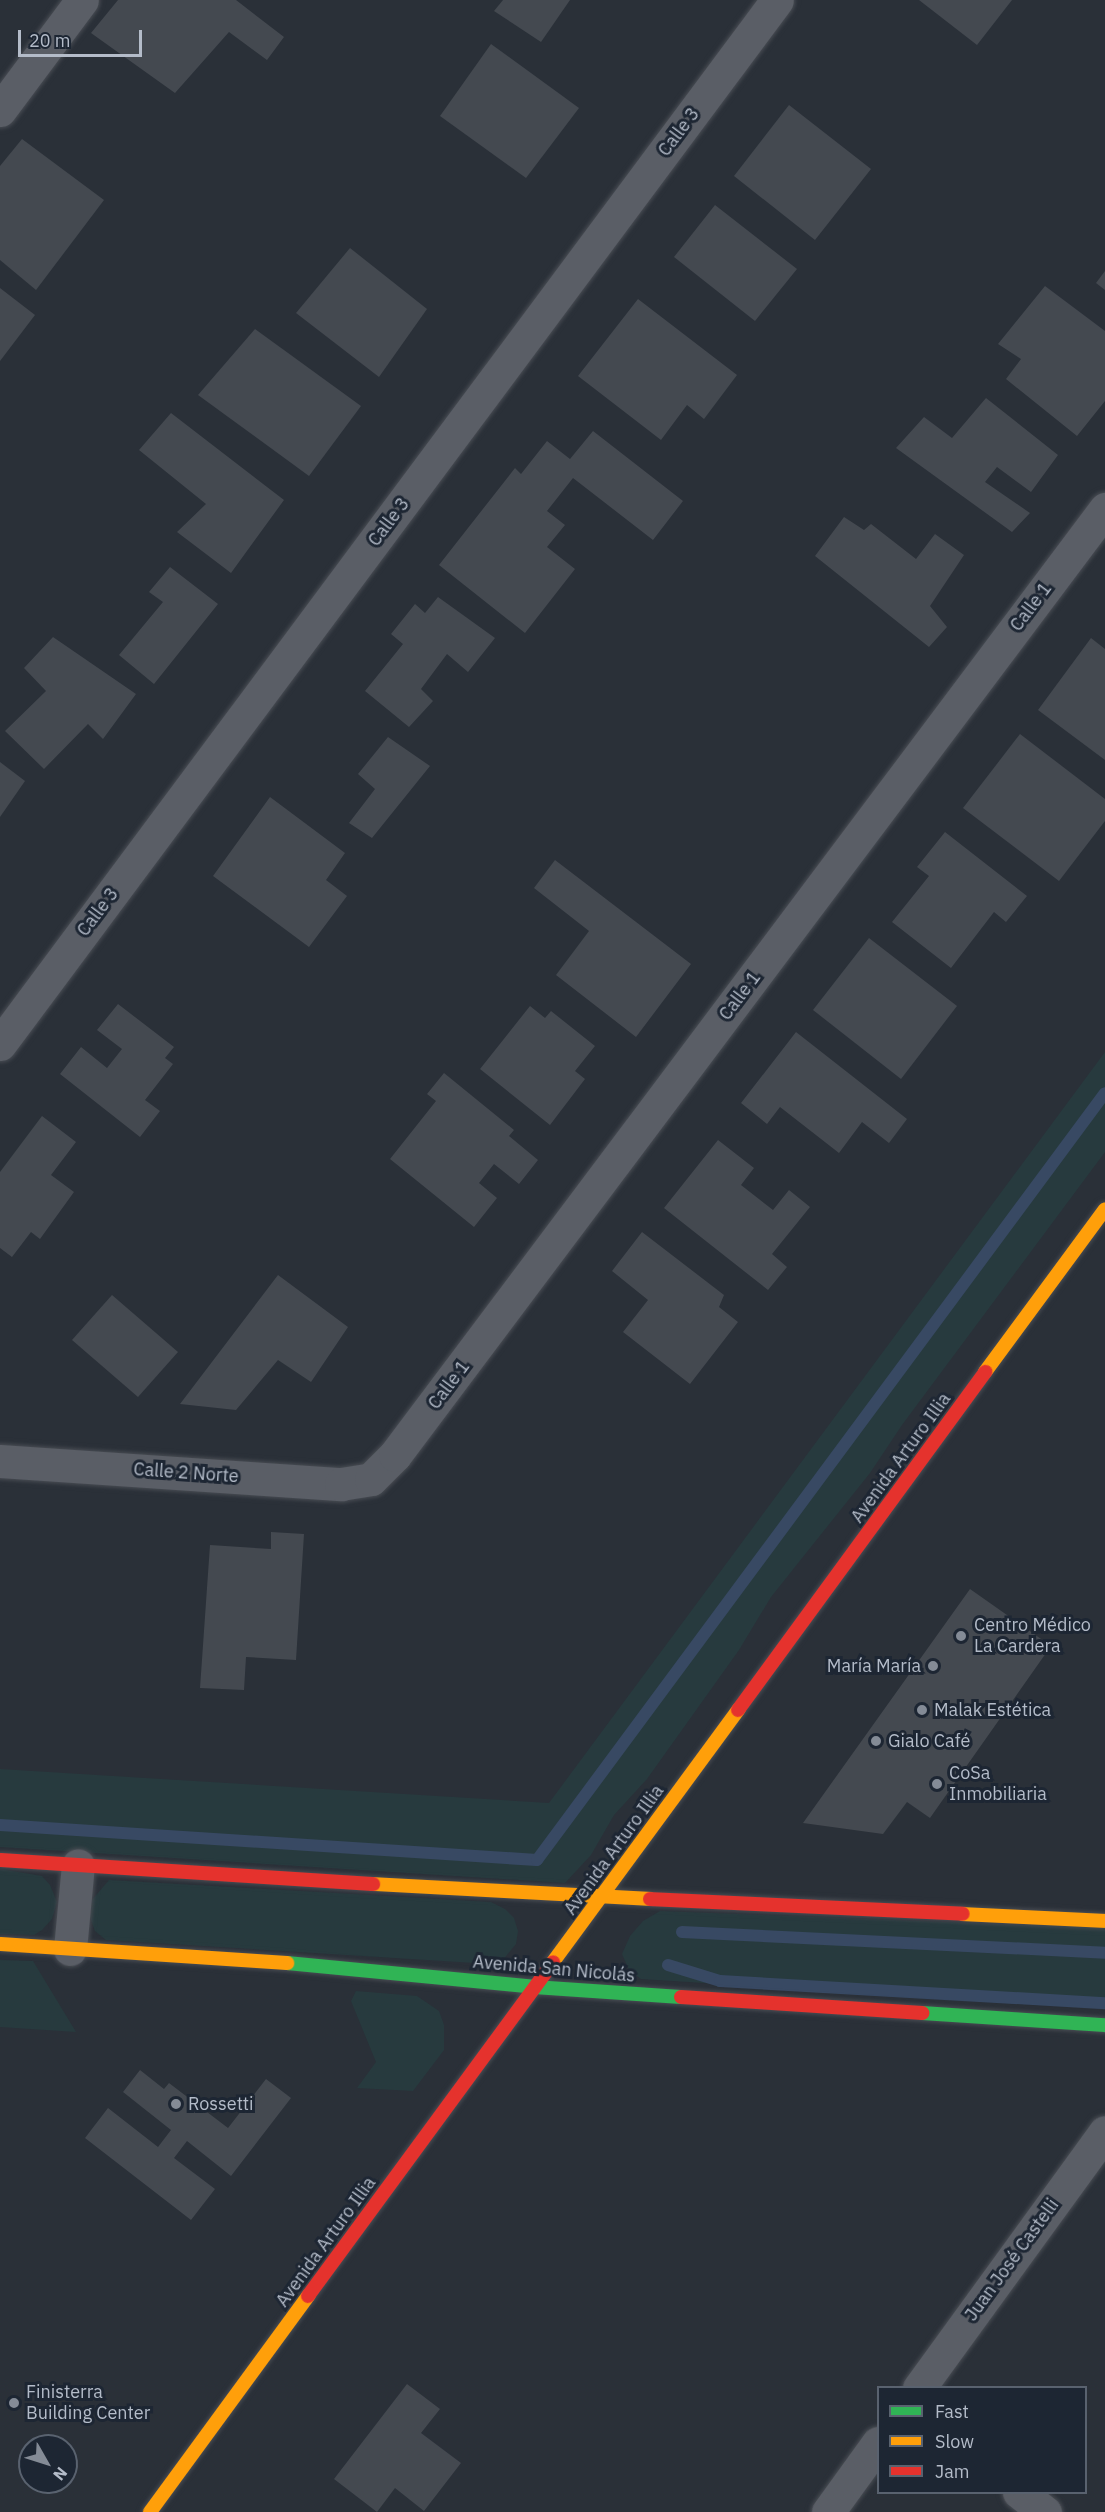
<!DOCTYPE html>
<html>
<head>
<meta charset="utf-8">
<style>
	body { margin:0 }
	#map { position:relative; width:1105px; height:2512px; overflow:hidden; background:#2a3038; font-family:"IBM Plex Sans",sans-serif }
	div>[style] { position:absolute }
	.green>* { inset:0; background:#273a3e }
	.stream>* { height:12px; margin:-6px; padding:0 6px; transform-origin:6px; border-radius:6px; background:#384963 }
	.building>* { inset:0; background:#444950 }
	.roads { filter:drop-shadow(0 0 2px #484c53) drop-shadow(0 0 2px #484c53) }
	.street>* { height:33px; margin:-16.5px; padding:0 16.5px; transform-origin:16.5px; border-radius:16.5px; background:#5a5e66 }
	.fast>* { height:14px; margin:-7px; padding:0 7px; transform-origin:7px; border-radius:7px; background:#30b455 }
	.slow>* { height:14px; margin:-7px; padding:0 7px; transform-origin:7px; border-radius:7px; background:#ff9f0a }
	.jam>* { height:14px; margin:-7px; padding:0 7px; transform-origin:7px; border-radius:7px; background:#e5322d }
	.dots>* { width:16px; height:16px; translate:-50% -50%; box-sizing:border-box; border:3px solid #1d2633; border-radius:50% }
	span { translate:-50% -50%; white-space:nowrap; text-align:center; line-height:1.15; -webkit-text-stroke:6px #1d2633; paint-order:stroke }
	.street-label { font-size:18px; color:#b4bcc9 }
	.poi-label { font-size:18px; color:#b4bcc9 }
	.left { translate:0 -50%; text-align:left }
	.right { translate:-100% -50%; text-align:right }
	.legend { position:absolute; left:877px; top:2386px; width:210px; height:108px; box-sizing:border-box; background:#1d2633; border:2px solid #59626f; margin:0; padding:8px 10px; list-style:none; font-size:18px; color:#b4bcc9 }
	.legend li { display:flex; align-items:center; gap:12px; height:30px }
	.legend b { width:30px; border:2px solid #59626f }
	.north { position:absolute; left:18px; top:2434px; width:60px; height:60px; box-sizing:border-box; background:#1d2633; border:2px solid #59626f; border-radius:50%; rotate:129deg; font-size:16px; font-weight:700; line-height:24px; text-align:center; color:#b4bcc9 }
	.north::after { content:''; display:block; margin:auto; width:21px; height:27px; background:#848b96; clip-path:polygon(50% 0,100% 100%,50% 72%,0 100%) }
	.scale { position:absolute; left:18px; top:30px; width:124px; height:27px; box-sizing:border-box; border:3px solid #b4bcc9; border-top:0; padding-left:8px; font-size:18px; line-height:21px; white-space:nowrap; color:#b4bcc9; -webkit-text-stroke:4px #1d2633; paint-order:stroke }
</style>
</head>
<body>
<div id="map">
	<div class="green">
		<div style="clip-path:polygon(1105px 1052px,1105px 1152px,902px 1425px,870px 1473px,771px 1597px,739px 1650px,647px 1779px,614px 1815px,591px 1855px,565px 1883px,0 1847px,0 1769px,549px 1803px)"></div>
		<div style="clip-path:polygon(0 1869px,42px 1876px,50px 1885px,57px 1902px,52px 1919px,42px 1930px,34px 1935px,0 1934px)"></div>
		<div style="clip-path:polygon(109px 1880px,491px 1902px,505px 1909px,514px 1918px,518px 1931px,516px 1944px,502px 1961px,491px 1964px,106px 1940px,95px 1931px,90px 1917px,92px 1900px)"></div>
		<div style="clip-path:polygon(660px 1911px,1105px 1928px,1105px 2008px,641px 1979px,629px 1970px,622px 1954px,630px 1936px,643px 1921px)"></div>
		<div style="clip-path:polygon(0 1960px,33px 1961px,76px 2032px,0 2027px)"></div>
		<div style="clip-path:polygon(356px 1991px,417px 1996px,439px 2011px,444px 2025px,444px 2050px,413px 2091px,357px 2088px,376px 2062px,351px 2001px)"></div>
	</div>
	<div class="stream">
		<div style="left:0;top:1825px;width:538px;rotate:3.73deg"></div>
		<div style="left:537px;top:1860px;width:954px;rotate:-53.48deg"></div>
		<div style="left:682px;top:1932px;width:424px;rotate:2.8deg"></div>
		<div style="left:668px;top:1965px;width:54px;rotate:17.1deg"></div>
		<div style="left:720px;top:1981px;width:386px;rotate:3.3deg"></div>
	</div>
	<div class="building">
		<div style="clip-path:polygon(118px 0,236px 0,284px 37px,267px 60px,229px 32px,175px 93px,91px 33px)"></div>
		<div style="clip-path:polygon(503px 0,570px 0,541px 42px,494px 11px)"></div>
		<div style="clip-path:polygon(919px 0,1012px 0,977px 45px)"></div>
		<div style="clip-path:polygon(491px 44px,579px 108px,526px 178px,440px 116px)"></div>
		<div style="clip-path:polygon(789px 105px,871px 169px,815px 240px,734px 176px)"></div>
		<div style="clip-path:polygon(22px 139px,104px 200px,36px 290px,0 260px,0 166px)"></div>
		<div style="clip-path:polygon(715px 205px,797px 269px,755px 321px,674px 257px)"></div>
		<div style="clip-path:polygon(350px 248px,427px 309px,379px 377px,296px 313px)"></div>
		<div style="clip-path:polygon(1105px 271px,1105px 290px,1096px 283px)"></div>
		<div style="clip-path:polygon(1045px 286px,1105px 331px,1105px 401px,1077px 436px,1006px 379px,1021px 359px,998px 344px)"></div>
		<div style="clip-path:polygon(0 288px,35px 315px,0 361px)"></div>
		<div style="clip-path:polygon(638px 299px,737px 375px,704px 419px,687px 405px,661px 440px,578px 376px)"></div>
		<div style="clip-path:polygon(255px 329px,361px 406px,309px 476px,198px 395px)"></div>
		<div style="clip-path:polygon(986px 398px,1058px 455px,1031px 492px,997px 467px,985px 482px,1030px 513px,1012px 532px,896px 448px,924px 417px,952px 438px)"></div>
		<div style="clip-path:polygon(171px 413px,284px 500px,231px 573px,177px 532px,206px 504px,139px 450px)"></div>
		<div style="clip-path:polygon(593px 431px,683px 501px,653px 540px,573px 478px,547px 511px,565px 525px,547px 547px,575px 569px,525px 633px,439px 565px,515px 468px,521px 474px,547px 441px,570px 459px)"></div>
		<div style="clip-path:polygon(844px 517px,864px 530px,871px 524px,916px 559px,935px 534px,964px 555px,930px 606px,947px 627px,929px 647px,815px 556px)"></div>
		<div style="clip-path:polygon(170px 567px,218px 604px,154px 684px,119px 655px,163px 602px,149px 592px)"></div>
		<div style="clip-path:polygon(438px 597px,495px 638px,468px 672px,447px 654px,421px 689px,433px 701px,409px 727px,365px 691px,403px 644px,391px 634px,415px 604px,425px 613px)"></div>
		<div style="clip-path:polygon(53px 637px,136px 694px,103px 739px,88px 724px,44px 769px,5px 731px,46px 691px,24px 668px)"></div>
		<div style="clip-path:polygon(1091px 638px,1105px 649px,1105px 760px,1038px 710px)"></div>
		<div style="clip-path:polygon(1020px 734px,1105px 799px,1105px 821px,1059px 881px,963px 808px)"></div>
		<div style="clip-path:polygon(388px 737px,430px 766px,372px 838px,349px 823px,375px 789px,358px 774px)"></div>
		<div style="clip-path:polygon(0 762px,25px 781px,0 817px)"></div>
		<div style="clip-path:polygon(270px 797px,345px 853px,326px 880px,347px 896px,309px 947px,213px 876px)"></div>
		<div style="clip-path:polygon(945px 832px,1027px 896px,1006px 922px,994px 912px,951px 968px,892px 922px,929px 876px,917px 867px)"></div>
		<div style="clip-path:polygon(555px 860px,691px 964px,636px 1037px,556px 975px,589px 931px,534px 888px)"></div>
		<div style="clip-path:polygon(869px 938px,957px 1006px,901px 1079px,813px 1010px)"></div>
		<div style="clip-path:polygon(118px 1004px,174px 1047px,165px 1058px,173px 1064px,145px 1100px,160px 1111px,140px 1137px,60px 1074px,81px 1047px,107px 1068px,122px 1049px,97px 1030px)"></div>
		<div style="clip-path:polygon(530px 1006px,545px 1018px,551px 1011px,595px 1046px,575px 1071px,585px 1079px,550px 1125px,480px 1069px)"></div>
		<div style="clip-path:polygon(796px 1032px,907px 1119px,889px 1143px,862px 1122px,839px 1153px,780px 1107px,767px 1124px,741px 1103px)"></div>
		<div style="clip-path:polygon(444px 1073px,514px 1130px,509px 1136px,538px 1160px,519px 1184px,494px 1164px,479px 1183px,497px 1198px,474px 1227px,390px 1159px,436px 1101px,427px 1094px)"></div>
		<div style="clip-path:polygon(42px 1116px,76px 1142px,51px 1175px,74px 1192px,40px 1239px,31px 1232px,12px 1257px,0 1248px,0 1172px)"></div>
		<div style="clip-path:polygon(718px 1140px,754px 1168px,741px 1185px,773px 1210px,789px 1190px,810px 1207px,772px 1254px,787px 1267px,768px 1290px,664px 1208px)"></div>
		<div style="clip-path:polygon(642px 1232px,724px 1295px,719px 1307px,738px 1322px,690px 1384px,623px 1332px,648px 1300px,612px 1271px)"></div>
		<div style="clip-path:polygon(278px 1275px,348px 1327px,311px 1382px,278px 1360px,236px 1410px,180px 1404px)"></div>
		<div style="clip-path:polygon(112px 1295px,178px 1352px,138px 1397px,72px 1340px)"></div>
		<div style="clip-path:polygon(271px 1532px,304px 1534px,296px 1660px,246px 1657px,244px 1690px,200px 1688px,210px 1545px,271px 1549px)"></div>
		<div style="clip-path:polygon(970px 1589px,1051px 1646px,930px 1818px,907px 1802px,883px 1834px,803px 1823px)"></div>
		<div style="clip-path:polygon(140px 2070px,164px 2089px,169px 2083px,228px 2128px,266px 2079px,291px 2098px,231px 2176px,187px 2141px,174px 2158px,215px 2189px,191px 2220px,85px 2138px,108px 2108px,158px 2147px,171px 2130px,123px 2092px)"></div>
		<div style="clip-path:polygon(407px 2384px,440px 2409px,421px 2433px,461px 2463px,424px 2511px,395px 2488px,377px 2512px,334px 2479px)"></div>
	</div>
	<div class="roads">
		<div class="street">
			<div style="left:0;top:110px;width:137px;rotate:-53.3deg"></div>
			<div style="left:0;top:1044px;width:1301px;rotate:-53.34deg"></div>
			<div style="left:0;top:1461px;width:342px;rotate:3.9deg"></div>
			<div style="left:341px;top:1484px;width:30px;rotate:-9deg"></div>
			<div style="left:371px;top:1479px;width:34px;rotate:-45deg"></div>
			<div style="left:395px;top:1455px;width:1183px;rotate:-53.11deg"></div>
			<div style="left:70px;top:1949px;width:84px;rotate:-84.6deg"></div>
			<div style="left:919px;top:2388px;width:316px;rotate:-54deg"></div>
			<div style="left:1019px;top:2492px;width:33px;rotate:38deg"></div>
			<div style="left:828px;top:2512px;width:85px;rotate:-54.1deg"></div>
		</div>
		<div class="fast">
			<div style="left:287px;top:1963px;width:248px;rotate:5.5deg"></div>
			<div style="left:534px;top:1987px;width:147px;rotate:3.9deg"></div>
			<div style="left:922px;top:2013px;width:183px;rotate:3.8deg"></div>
		</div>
		<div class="slow">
			<div style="left:985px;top:1372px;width:202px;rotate:-53.6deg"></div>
			<div style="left:373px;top:1884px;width:277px;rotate:3.1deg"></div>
			<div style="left:963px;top:1914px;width:142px;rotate:2.8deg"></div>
			<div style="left:0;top:1944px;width:288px;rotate:3.8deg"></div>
			<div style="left:553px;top:1962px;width:313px;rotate:-53.7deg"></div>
			<div style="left:150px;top:2512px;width:268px;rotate:-53.8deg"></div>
		</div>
		<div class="jam">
			<div style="left:738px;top:1710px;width:419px;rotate:-53.8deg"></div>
			<div style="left:0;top:1860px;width:374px;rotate:3.7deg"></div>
			<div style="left:650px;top:1899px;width:313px;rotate:2.7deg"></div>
			<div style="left:681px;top:1997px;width:242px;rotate:3.8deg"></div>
			<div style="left:308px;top:2296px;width:414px;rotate:-53.7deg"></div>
		</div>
	</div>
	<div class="dots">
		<div style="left:961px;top:1636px;background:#848b96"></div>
		<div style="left:933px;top:1666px;background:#848b96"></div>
		<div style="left:922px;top:1710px;background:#848b96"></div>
		<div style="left:876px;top:1741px;background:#848b96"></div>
		<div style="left:937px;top:1784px;background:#848b96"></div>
		<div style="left:176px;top:2104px;background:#848b96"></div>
		<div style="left:14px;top:2403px;background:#848b96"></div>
	</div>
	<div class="street-label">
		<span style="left:679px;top:132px;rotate:-53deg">Calle 3</span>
		<span style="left:389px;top:522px;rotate:-53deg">Calle 3</span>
		<span style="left:1031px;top:607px;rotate:-53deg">Calle 1</span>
		<span style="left:98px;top:912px;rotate:-53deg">Calle 3</span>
		<span style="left:740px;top:996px;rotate:-53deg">Calle 1</span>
		<span style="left:449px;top:1385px;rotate:-53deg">Calle 1</span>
		<span style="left:901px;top:1458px;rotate:-54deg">Avenida Arturo Illia</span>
		<span style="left:186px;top:1473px;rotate:4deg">Calle 2 Norte</span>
		<span style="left:614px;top:1850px;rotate:-54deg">Avenida Arturo Illia</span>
		<span style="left:554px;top:1969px;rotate:5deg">Avenida San Nicolás</span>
		<span style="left:326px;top:2242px;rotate:-54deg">Avenida Arturo Illia</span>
		<span style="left:1012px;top:2260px;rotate:-54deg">Juan José Castelli</span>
	</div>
	<div class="poi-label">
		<span class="left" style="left:974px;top:1636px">Centro Médico<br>La Cardera</span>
		<span class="right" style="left:921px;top:1666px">María María</span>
		<span class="left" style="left:934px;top:1710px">Malak Estética</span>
		<span class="left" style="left:888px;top:1741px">Gialo Café</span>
		<span class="left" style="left:949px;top:1784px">CoSa<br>Inmobiliaria</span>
		<span class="left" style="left:188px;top:2104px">Rossetti</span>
		<span class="left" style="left:26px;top:2403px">Finisterra<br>Building Center</span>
	</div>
	<ul class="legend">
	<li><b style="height:8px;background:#30b455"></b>Fast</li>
	<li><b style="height:8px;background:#ff9f0a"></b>Slow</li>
	<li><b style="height:8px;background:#e5322d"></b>Jam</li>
	</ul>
	<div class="north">N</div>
	<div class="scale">20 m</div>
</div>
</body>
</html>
